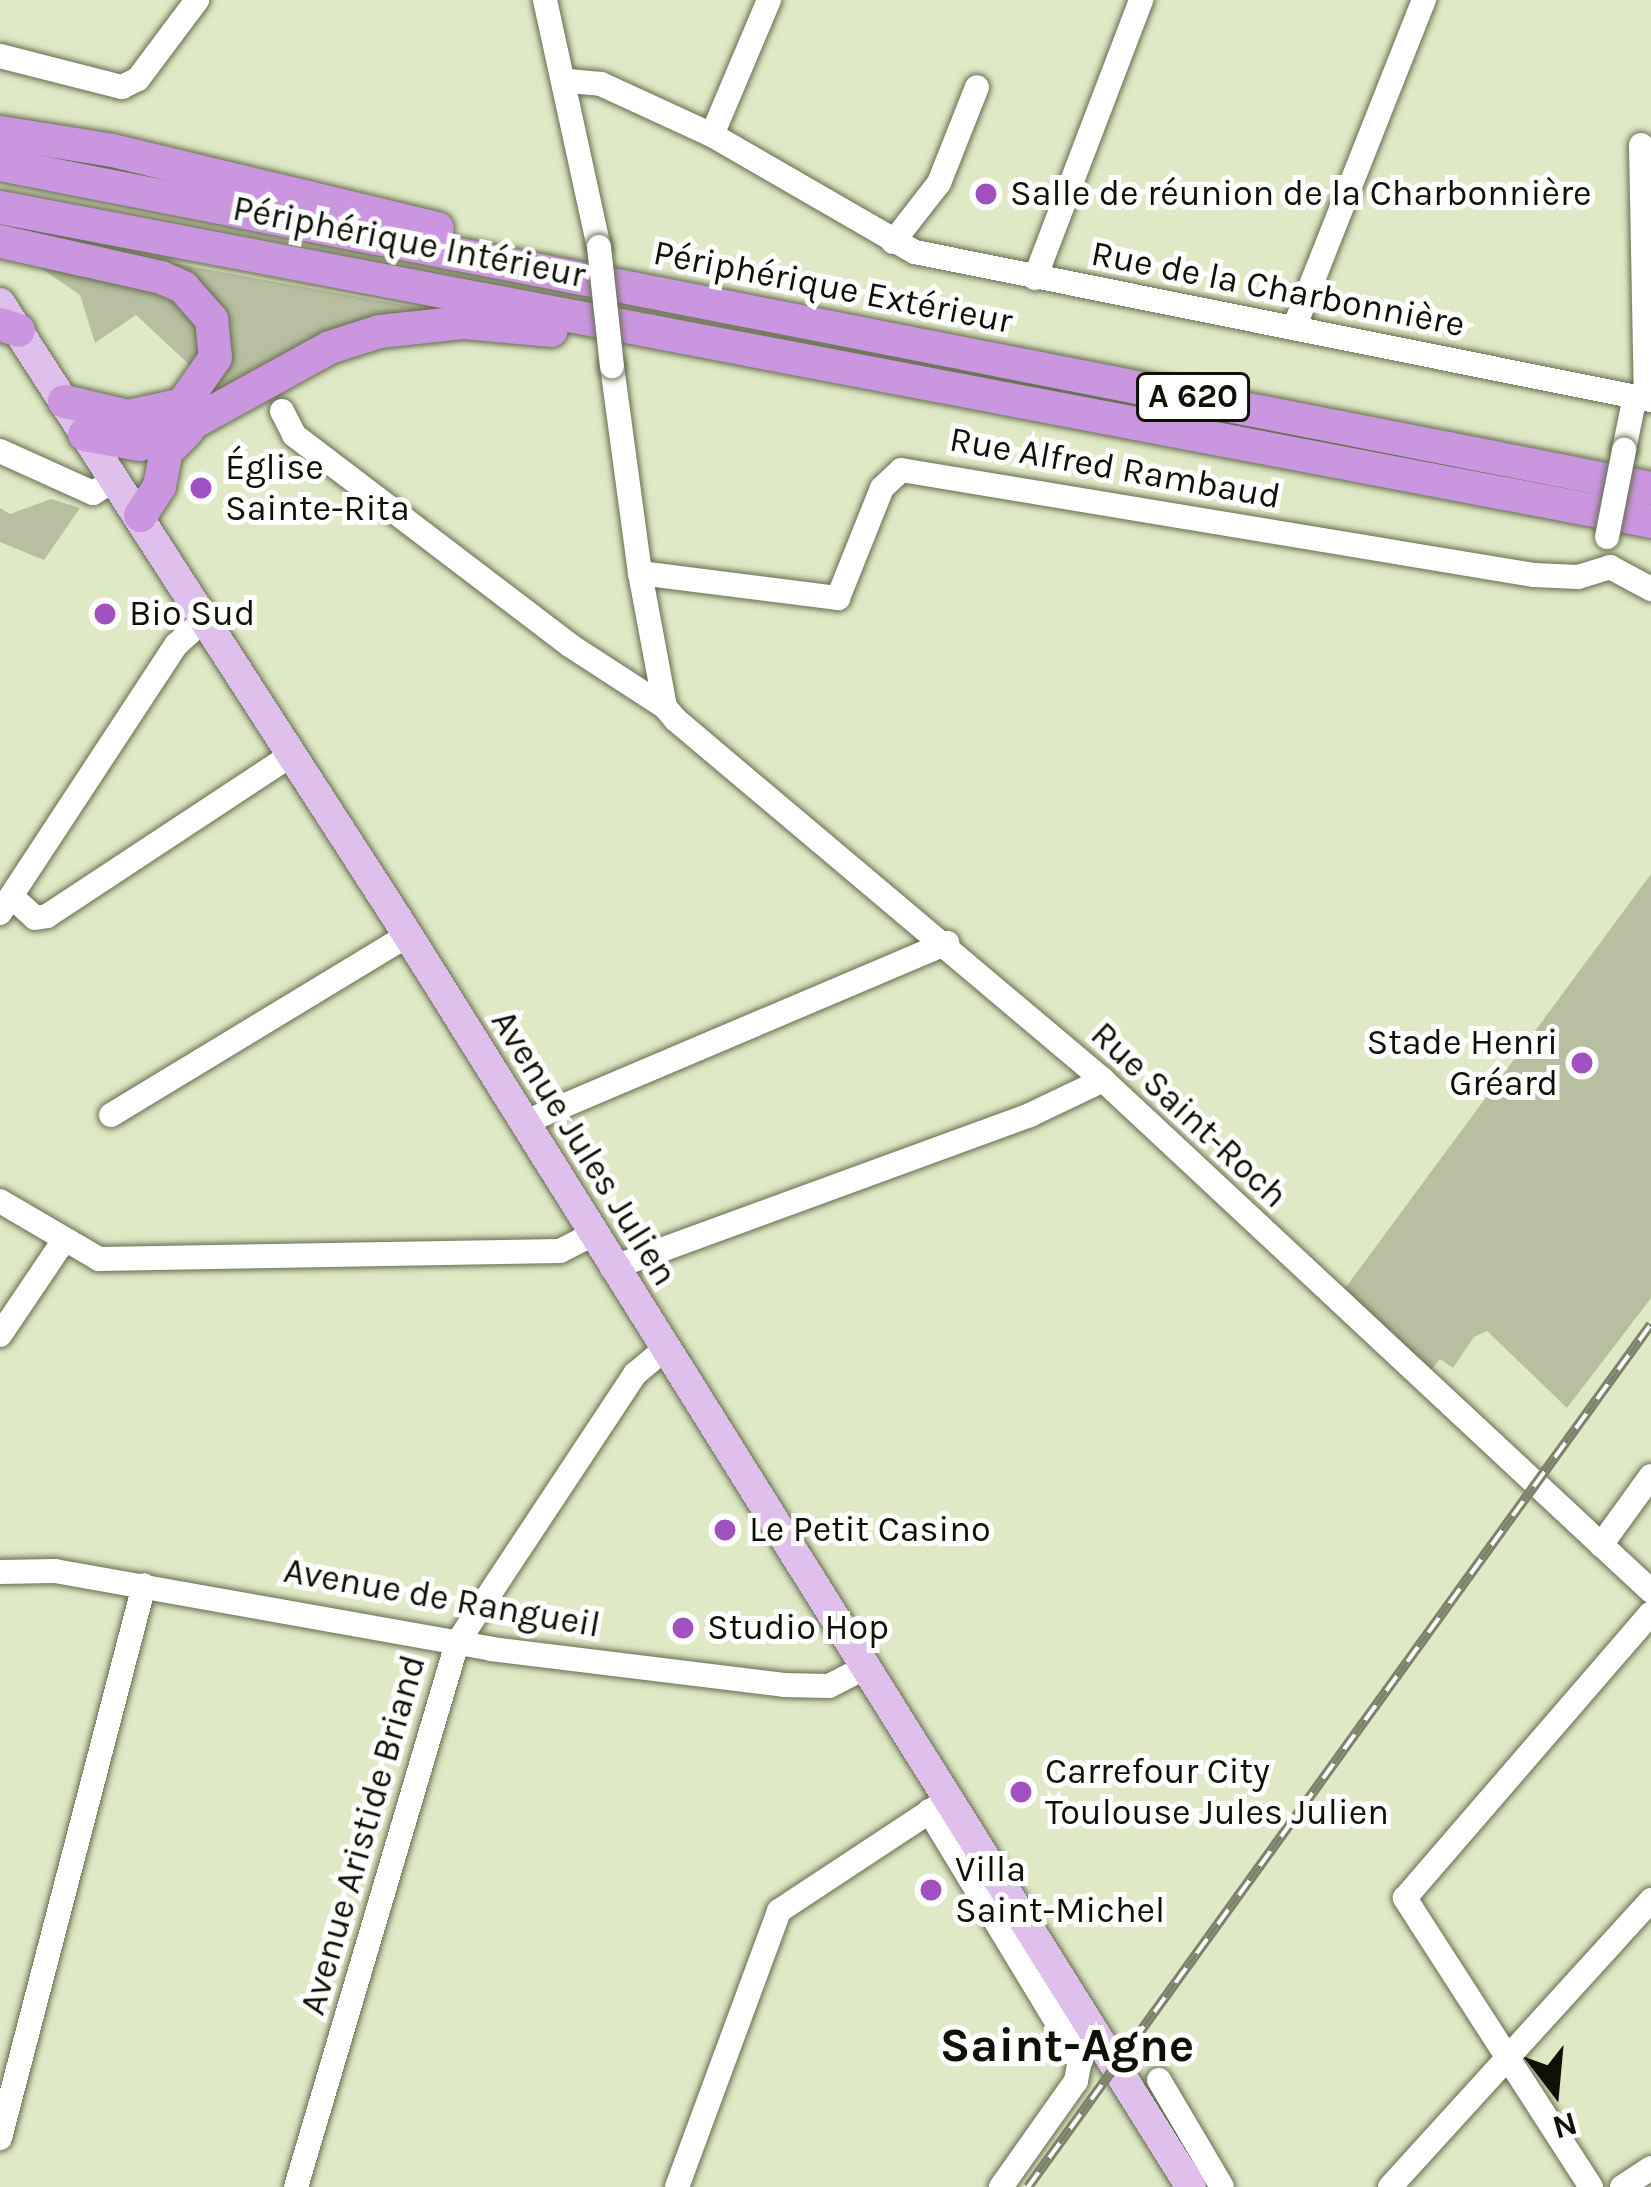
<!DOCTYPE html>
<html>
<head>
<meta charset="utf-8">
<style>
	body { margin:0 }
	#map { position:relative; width:1651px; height:2187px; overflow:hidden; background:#e0e9c6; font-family:Karla,sans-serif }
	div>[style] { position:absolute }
	.green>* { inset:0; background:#b7bfa0 }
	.roads { filter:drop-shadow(0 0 3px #656c4e) drop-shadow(0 0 3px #656c4e) }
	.minor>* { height:24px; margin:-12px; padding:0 12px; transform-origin:12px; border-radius:12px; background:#fff }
	.major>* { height:30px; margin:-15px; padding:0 15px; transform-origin:15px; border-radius:15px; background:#dfc0ec }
	.highway>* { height:33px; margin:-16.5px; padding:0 16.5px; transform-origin:16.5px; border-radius:16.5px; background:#ca96e0 }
	.rail>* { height:10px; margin-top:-5px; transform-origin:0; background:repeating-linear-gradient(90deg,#fff 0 18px,#7d836b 0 36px); box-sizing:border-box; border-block:3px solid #7d836b }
	.bridges { filter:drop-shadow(0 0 3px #656c4e) drop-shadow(0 0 3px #656c4e) }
	.minor-bridge>* { height:24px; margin:-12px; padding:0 12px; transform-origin:12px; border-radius:12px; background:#fff }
	.dots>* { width:33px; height:33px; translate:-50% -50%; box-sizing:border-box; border:6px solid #fff; border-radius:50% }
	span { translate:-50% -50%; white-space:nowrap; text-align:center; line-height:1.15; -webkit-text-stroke:10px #fff; paint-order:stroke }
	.shield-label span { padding:3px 9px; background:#fff; border:3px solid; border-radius:9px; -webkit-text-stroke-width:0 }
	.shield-label { font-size:33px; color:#0f1106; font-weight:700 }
	.poi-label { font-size:36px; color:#0f1106 }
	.left { translate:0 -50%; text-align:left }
	.right { translate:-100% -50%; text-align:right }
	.street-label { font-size:36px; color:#0f1106 }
	.district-label { font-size:48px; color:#0f1106; font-weight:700 }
	.north { position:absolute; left:1495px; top:2031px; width:120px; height:120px; -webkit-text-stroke:9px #fff; paint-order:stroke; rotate:164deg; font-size:33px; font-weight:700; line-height:48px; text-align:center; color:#0f1106 }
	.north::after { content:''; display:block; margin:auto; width:42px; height:54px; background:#0f1106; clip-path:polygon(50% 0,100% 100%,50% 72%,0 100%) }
</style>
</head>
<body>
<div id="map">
	<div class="green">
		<div style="clip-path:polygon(139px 257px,425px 309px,425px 314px,212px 394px,228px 348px)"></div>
		<div style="clip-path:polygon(38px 266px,127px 281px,170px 298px,189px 312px,204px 342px,196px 371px,136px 315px,95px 343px,80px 295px)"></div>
		<div style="clip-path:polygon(51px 499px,80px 508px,44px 560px,0 542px,0 508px,10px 514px)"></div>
		<div style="clip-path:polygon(1651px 874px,1651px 1298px,1567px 1408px,1487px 1331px,1474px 1337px,1453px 1368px,1440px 1359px,1430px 1371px,1343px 1291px)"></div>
	</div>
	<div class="roads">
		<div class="minor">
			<div style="left:545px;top:0;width:253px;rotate:77.7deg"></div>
			<div style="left:0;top:56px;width:126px;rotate:14.3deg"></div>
			<div style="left:122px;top:87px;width:18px;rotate:-27deg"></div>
			<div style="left:138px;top:79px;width:99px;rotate:-53.2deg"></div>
			<div style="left:568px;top:81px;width:33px;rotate:5deg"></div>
			<div style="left:601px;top:84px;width:122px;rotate:24.7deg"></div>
			<div style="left:712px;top:135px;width:234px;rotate:30deg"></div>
			<div style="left:915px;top:252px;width:751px;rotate:11.37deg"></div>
			<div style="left:712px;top:135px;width:147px;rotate:-67.1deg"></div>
			<div style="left:1641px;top:145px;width:254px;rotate:88.9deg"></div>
			<div style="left:893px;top:242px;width:75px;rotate:-52.1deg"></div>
			<div style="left:939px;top:183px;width:103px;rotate:-68.4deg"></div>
			<div style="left:1035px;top:278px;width:298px;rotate:-69.1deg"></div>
			<div style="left:1294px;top:328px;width:353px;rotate:-68.4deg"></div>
			<div style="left:612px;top:366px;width:209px;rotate:82.3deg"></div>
			<div style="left:640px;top:573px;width:136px;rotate:79.4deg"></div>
			<div style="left:665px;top:707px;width:17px;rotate:50deg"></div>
			<div style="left:676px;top:720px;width:559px;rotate:40.13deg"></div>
			<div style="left:1103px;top:1080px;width:749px;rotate:43deg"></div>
			<div style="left:282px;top:411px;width:27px;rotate:63deg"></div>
			<div style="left:294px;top:435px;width:348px;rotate:37.3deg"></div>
			<div style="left:571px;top:646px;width:112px;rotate:33deg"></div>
			<div style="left:1624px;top:450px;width:55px;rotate:-78.5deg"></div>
			<div style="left:0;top:451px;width:102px;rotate:24.3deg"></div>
			<div style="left:93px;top:493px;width:25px;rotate:-32deg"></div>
			<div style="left:1610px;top:567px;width:47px;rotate:28.2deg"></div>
			<div style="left:640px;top:573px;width:200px;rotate:7.2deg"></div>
			<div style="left:838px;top:598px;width:118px;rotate:-68.2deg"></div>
			<div style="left:882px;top:488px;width:26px;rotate:-43deg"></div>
			<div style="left:901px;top:470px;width:642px;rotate:9.42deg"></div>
			<div style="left:1534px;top:575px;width:44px;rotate:2.6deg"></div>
			<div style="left:1578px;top:577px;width:34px;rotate:-17deg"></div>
			<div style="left:12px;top:897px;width:31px;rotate:42deg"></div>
			<div style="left:35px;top:918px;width:12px;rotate:-9deg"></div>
			<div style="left:47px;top:916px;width:292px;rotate:-33.4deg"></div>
			<div style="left:0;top:913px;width:321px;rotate:-56.7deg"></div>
			<div style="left:176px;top:645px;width:38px;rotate:-42deg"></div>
			<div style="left:111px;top:1115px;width:347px;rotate:-31.2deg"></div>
			<div style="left:523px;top:1123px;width:461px;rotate:-23deg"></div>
			<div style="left:0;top:1201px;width:115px;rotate:30.4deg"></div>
			<div style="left:99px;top:1259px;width:461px;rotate:-1deg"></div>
			<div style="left:560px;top:1251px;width:36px;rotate:-27deg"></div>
			<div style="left:612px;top:1268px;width:445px;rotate:-20.1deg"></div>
			<div style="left:1030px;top:1115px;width:81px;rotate:-25.6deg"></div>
			<div style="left:0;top:1335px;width:111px;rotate:-56deg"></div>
			<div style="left:1601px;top:1545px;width:85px;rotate:-54.1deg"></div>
			<div style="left:0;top:1572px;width:55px;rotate:-1deg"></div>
			<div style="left:55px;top:1571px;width:443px;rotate:10.1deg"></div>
			<div style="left:491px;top:1649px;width:295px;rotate:7deg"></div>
			<div style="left:784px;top:1685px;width:45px;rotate:1.3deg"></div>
			<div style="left:829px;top:1686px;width:39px;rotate:-27deg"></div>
			<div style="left:929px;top:1811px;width:291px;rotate:58.8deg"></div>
			<div style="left:1080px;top:2060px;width:21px;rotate:101deg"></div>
			<div style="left:1076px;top:2081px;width:130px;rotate:125.3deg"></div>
			<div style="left:1159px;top:2080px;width:124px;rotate:59.5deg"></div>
			<div style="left:0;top:2138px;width:571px;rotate:-75.4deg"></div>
			<div style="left:296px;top:2187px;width:567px;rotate:-73.51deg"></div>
			<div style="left:457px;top:1643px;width:323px;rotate:-56.5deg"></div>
			<div style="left:635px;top:1374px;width:38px;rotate:-40deg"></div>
			<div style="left:677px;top:2187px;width:294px;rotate:-69.7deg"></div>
			<div style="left:779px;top:1911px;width:204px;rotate:-33.4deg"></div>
			<div style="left:1390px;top:2187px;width:388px;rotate:-47.7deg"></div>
			<div style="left:1591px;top:2187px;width:344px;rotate:-122.8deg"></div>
			<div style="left:1405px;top:1898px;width:376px;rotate:-49.2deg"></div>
			<div style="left:1622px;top:2187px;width:35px;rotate:-33deg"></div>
		</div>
		<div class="major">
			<div style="left:0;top:303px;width:732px;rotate:57.16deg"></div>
			<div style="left:397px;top:918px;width:1497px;rotate:57.97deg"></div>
		</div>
		<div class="highway">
			<div style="left:0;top:132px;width:113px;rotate:9.1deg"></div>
			<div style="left:112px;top:150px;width:334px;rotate:13.5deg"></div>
			<div style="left:0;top:164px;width:1682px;rotate:11.1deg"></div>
			<div style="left:0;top:207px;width:1681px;rotate:10.77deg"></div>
			<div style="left:0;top:241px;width:165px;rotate:12.6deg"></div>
			<div style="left:161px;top:277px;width:24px;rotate:24deg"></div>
			<div style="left:183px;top:287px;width:43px;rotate:48.8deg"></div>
			<div style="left:211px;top:319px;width:38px;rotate:84deg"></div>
			<div style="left:215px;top:357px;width:57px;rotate:125.1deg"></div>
			<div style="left:182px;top:404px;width:55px;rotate:167.5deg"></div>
			<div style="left:128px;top:416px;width:66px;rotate:-166.8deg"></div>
			<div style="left:0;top:324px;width:19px;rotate:18deg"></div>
			<div style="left:84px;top:434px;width:56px;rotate:10.3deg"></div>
			<div style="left:139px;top:444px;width:34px;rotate:-17deg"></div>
			<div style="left:171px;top:434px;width:180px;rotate:-28.8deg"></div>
			<div style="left:329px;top:347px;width:52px;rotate:-17.7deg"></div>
			<div style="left:379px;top:331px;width:84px;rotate:-6.1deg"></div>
			<div style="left:463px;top:322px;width:88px;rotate:5.2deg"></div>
			<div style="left:140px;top:515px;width:35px;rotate:-57deg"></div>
			<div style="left:159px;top:486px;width:36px;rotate:-79deg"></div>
			<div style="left:166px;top:451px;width:30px;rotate:-45deg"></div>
		</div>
	</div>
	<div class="rail">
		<div style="left:1028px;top:2187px;width:1064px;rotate:-54.17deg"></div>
	</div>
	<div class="bridges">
		<div class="minor-bridge">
			<div style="left:599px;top:247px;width:120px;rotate:83.8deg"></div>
			<div style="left:1607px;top:537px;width:89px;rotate:-78.9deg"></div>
		</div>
	</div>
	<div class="dots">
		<div style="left:986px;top:194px;background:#a251c1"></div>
		<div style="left:201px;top:488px;background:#a251c1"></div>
		<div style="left:105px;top:614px;background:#a251c1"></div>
		<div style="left:1582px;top:1063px;background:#a251c1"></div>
		<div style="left:725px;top:1530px;background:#a251c1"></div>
		<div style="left:683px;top:1628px;background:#a251c1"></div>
		<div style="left:1021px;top:1792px;background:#a251c1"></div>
		<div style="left:931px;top:1890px;background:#a251c1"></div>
	</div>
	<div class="shield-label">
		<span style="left:1193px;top:397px">A 620</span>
	</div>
	<div class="poi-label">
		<span class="left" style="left:1010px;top:194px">Salle de réunion de la Charbonnière</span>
		<span class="left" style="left:225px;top:488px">Église<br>Sainte-Rita</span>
		<span class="left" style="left:129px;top:614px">Bio Sud</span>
		<span class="right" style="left:1558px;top:1063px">Stade Henri<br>Gréard</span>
		<span class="left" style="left:749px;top:1530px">Le Petit Casino</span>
		<span class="left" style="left:707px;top:1628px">Studio Hop</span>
		<span class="left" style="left:1045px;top:1792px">Carrefour City<br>Toulouse Jules Julien</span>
		<span class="left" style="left:955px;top:1890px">Villa<br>Saint-Michel</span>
	</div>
	<div class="street-label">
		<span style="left:409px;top:242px;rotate:11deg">Périphérique Intérieur</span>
		<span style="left:833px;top:287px;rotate:11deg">Périphérique Extérieur</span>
		<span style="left:1278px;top:289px;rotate:11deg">Rue de la Charbonnière</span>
		<span style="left:1115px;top:468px;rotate:10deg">Rue Alfred Rambaud</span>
		<span style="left:1189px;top:1115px;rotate:43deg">Rue Saint-Roch</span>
		<span style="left:584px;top:1148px;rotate:58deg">Avenue Jules Julien</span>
		<span style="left:442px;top:1598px;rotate:10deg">Avenue de Rangueil</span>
		<span style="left:363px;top:1835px;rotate:-74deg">Avenue Aristide Briand</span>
	</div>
	<div class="district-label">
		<span style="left:1067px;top:2046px">Saint-Agne</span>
	</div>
	<div class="north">N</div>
</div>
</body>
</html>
